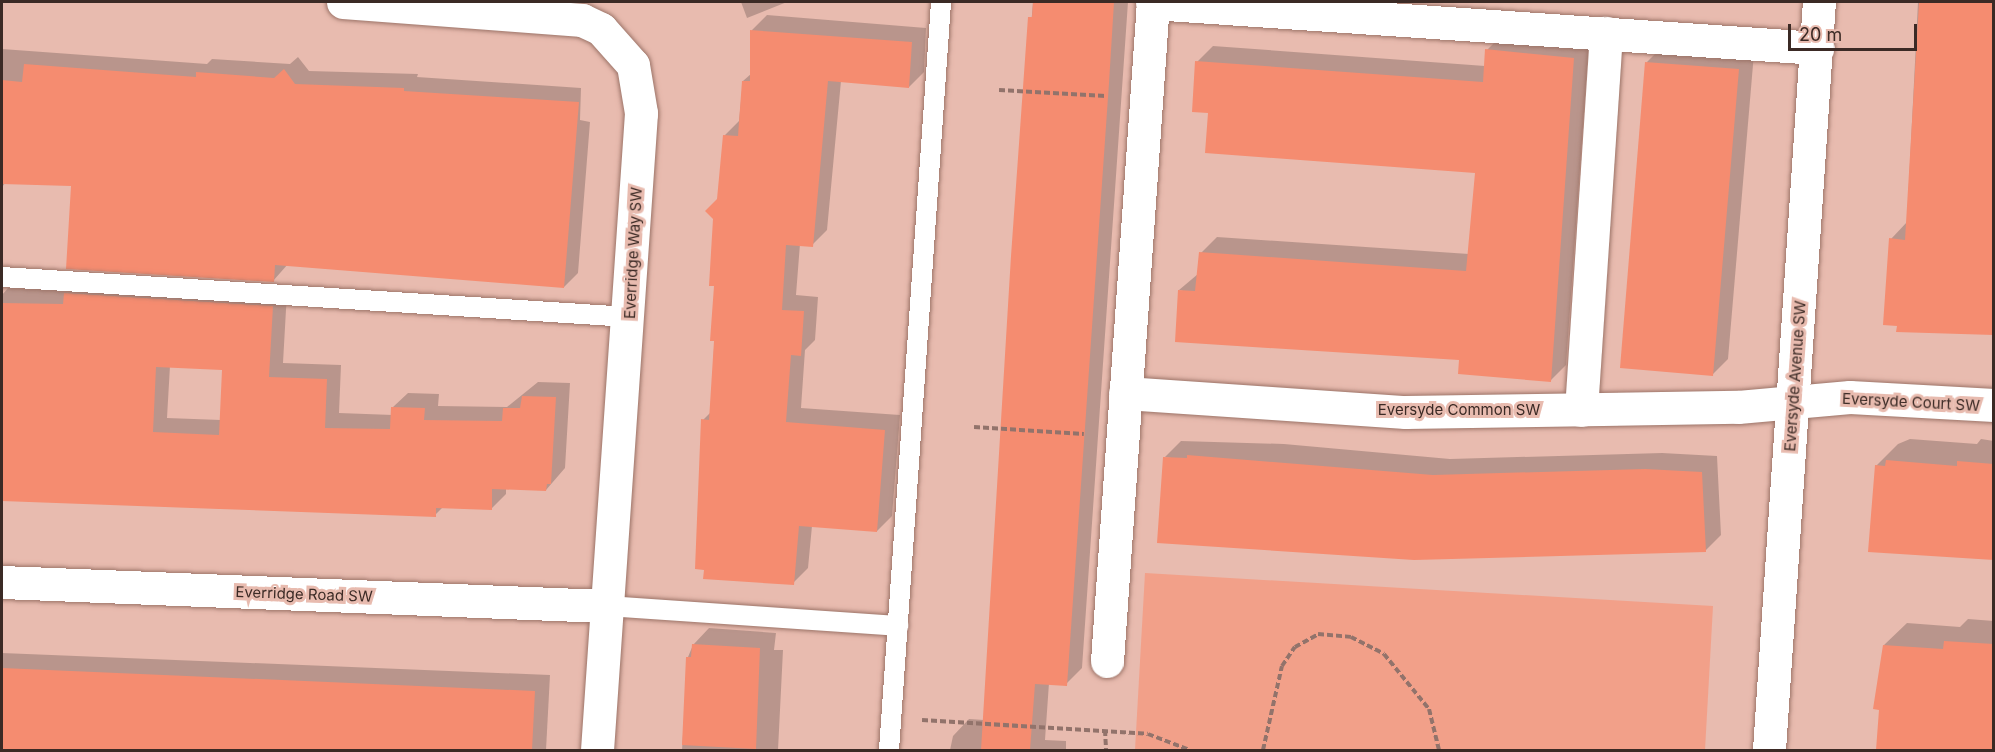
<!DOCTYPE html>
<html>
<head>
<meta charset="utf-8">
<style>
	body { margin:0 }
	#map { position:relative; width:1995px; height:752px; overflow:hidden; background:#e8bbaf; font-family:Inter,sans-serif }
	div>[style] { position:absolute }
	.green>* { inset:0; background:#f2a089 }
	.shadow>* { inset:0; background:#0003 }
	.building>* { inset:0; background:#f58c70 }
	.path>* { height:4px; margin-top:-2px; transform-origin:0; background:repeating-linear-gradient(90deg,#92736b 0 6px,transparent 0 9px) }
	.roads { filter:drop-shadow(0 0 2px #9c7468) drop-shadow(0 0 2px #9c7468) }
	.service>* { height:20px; margin:-10px; padding:0 10px; transform-origin:10px; border-radius:10px; background:#fff }
	.minor>* { height:33px; margin:-16.5px; padding:0 16.5px; transform-origin:16.5px; border-radius:16.5px; background:#fff }
	span { translate:-50% -50%; white-space:nowrap; text-align:center; line-height:1.15; -webkit-text-stroke:6px #e8bbaf; paint-order:stroke }
	.street-label { font-size:15px; color:#3b2a25 }
	.frame { position:absolute; inset:0; border:3px solid #3b2a25; pointer-events:none }
	.scale { position:absolute; left:1788px; top:24px; width:129px; height:27px; box-sizing:border-box; border:3px solid #3b2a25; border-top:0; padding-left:8px; font-size:18px; line-height:21px; white-space:nowrap; color:#3b2a25; -webkit-text-stroke:4px #e8bbaf; paint-order:stroke }
</style>
</head>
<body>
<div id="map">
	<div class="green">
		<div style="clip-path:polygon(1145px 573px,1713px 606px,1705px 750px,1135px 750px)"></div>
	</div>
	<div class="shadow">
		<div style="clip-path:polygon(741px 2px,787px 2px,747px 18px)"></div>
		<div style="clip-path:polygon(1033px 2px,1128px 2px,1082px 668px,1066px 684px,1049px 683px,1045px 740px,1066px 741px,1066px 750px,950px 750px,953px 736px,969px 719px,984px 720px,1012px 256px)"></div>
		<div style="clip-path:polygon(1918px 2px,1994px 2px,1994px 334px,1891px 239px,1907px 222px)"></div>
		<div style="clip-path:polygon(767px 15px,926px 28px,924px 72px,909px 87px,841px 81px,827px 230px,812px 245px,800px 244px,796px 295px,818px 297px,815px 340px,805px 350px,801px 408px,900px 415px,892px 516px,877px 531px,812px 526px,808px 568px,793px 583px,703px 420px,711px 412px,724px 136px,739px 121px,743px 81px,752px 73px,752px 30px)"></div>
		<div style="clip-path:polygon(1503px 34px,1589px 42px,1566px 365px,1550px 381px,1179px 290px,1198px 274px,1201px 253px,1217px 237px,1469px 254px,1476px 171px,1210px 112px,1197px 62px,1213px 46px,1485px 66px,1487px 50px)"></div>
		<div style="clip-path:polygon(1663px 46px,1754px 53px,1728px 359px,1712px 375px,1647px 62px)"></div>
		<div style="clip-path:polygon(2px 49px,207px 64px,212px 59px,290px 64px,298px 57px,309px 71px,418px 74px,417px 77px,581px 88px,580px 120px,590px 122px,578px 273px,564px 287px,288px 264px,273px 281px,73px 185px,6px 182px,2px 187px)"></div>
		<div style="clip-path:polygon(evenodd,8px 288px,287px 292px,283px 363px,341px 365px,339px 413px,393px 415px,393px 407px,408px 393px,439px 394px,438px 406px,507px 407px,538px 382px,570px 383px,565px 468px,546px 490px,506px 488px,506px 494px,491px 509px,443px 507px,435px 515px,2px 500px,2px 295px,8px 288px,170px 366px,224px 369px,221px 420px,167px 418px,170px 366px)"></div>
		<div style="clip-path:polygon(1910px 439px,1977px 444px,1981px 439px,1994px 441px,1994px 560px,1876px 466px,1898px 444px)"></div>
		<div style="clip-path:polygon(1181px 441px,1284px 444px,1450px 459px,1662px 453px,1717px 456px,1721px 535px,1705px 551px,1165px 457px)"></div>
		<div style="clip-path:polygon(1968px 619px,1994px 621px,1994px 750px,1878px 750px,1884px 645px,1907px 623px,1960px 627px)"></div>
		<div style="clip-path:polygon(709px 628px,776px 633px,774px 650px,783px 650px,778px 750px,682px 750px,688px 657px,693px 645px)"></div>
		<div style="clip-path:polygon(2px 653px,550px 675px,546px 750px,2px 750px)"></div>
	</div>
	<div class="building">
		<div style="clip-path:polygon(1033px 2px,1114px 2px,1109px 83px,1067px 686px,1035px 684px,1030px 750px,981px 750px,1011px 256px,1028px 17px,1032px 17px)"></div>
		<div style="clip-path:polygon(1919px 2px,1994px 2px,1994px 335px,1896px 332px,1897px 326px,1883px 325px,1889px 238px,1905px 240px)"></div>
		<div style="clip-path:polygon(750px 30px,912px 42px,909px 88px,828px 81px,813px 247px,786px 245px,782px 310px,804px 311px,801px 356px,791px 355px,786px 422px,885px 430px,877px 532px,799px 526px,794px 585px,703px 579px,704px 570px,695px 569px,701px 419px,709px 420px,714px 341px,710px 341px,714px 286px,709px 286px,713px 219px,705px 211px,717px 199px,723px 135px,738px 136px,742px 81px,750px 81px)"></div>
		<div style="clip-path:polygon(1485px 49px,1574px 58px,1551px 382px,1458px 374px,1459px 360px,1175px 342px,1178px 290px,1195px 291px,1199px 252px,1466px 271px,1475px 173px,1205px 153px,1208px 113px,1192px 112px,1195px 61px,1483px 82px)"></div>
		<div style="clip-path:polygon(1645px 62px,1739px 69px,1713px 376px,1620px 368px)"></div>
		<div style="clip-path:polygon(24px 64px,196px 77px,196px 72px,274px 78px,284px 69px,295px 84px,404px 88px,404px 91px,579px 102px,564px 288px,275px 265px,274px 282px,66px 269px,71px 186px,2px 184px,2px 80px,22px 82px)"></div>
		<div style="clip-path:polygon(evenodd,64px 293px,273px 306px,269px 377px,327px 379px,325px 428px,390px 429px,391px 407px,425px 408px,424px 420px,502px 421px,503px 408px,520px 408px,522px 396px,556px 397px,551px 484px,547px 484px,546px 491px,492px 489px,492px 510px,436px 508px,436px 517px,2px 501px,2px 303px,63px 304px,64px 293px,156px 367px,222px 370px,219px 435px,153px 432px,156px 367px)"></div>
		<div style="clip-path:polygon(1187px 455px,1433px 475px,1645px 469px,1702px 472px,1706px 552px,1414px 560px,1157px 543px,1163px 457px,1187px 458px)"></div>
		<div style="clip-path:polygon(1886px 460px,1957px 466px,1957px 461px,1994px 464px,1994px 560px,1868px 552px,1875px 465px,1885px 466px)"></div>
		<div style="clip-path:polygon(1944px 641px,1994px 644px,1994px 750px,1876px 750px,1879px 710px,1873px 709px,1883px 645px,1943px 649px)"></div>
		<div style="clip-path:polygon(692px 644px,760px 648px,756px 749px,682px 745px,686px 657px,691px 657px)"></div>
		<div style="clip-path:polygon(2px 668px,535px 691px,532px 750px,2px 750px)"></div>
	</div>
	<div class="path">
		<div style="left:999px;top:90px;width:107px;rotate:3.2deg"></div>
		<div style="left:974px;top:427px;width:110px;rotate:3.6deg"></div>
		<div style="left:922px;top:720px;width:226px;rotate:3.5deg"></div>
		<div style="left:1148px;top:734px;width:45px;rotate:20.9deg"></div>
		<div style="left:1105px;top:730px;width:20px;rotate:87deg"></div>
		<div style="left:1263px;top:750px;width:86px;rotate:-77.3deg"></div>
		<div style="left:1282px;top:666px;width:23px;rotate:-56deg"></div>
		<div style="left:1295px;top:647px;width:26px;rotate:-29deg"></div>
		<div style="left:1318px;top:634px;width:33px;rotate:5deg"></div>
		<div style="left:1351px;top:637px;width:37px;rotate:27deg"></div>
		<div style="left:1384px;top:654px;width:71px;rotate:50.7deg"></div>
		<div style="left:1429px;top:709px;width:42px;rotate:76.3deg"></div>
	</div>
	<div class="roads">
		<div class="service">
			<div style="left:2px;top:277px;width:628px;rotate:3.65deg"></div>
			<div style="left:606px;top:606px;width:293px;rotate:3.9deg"></div>
			<div style="left:889px;top:750px;width:750px;rotate:-86.02deg"></div>
		</div>
		<div class="minor">
			<div style="left:343px;top:2px;width:240px;rotate:4.3deg"></div>
			<div style="left:582px;top:20px;width:21px;rotate:25deg"></div>
			<div style="left:601px;top:29px;width:48px;rotate:48.4deg"></div>
			<div style="left:633px;top:65px;width:49px;rotate:80.5deg"></div>
			<div style="left:641px;top:113px;width:639px;rotate:93.95deg"></div>
			<div style="left:1152px;top:3px;width:667px;rotate:3.87deg"></div>
			<div style="left:1125px;top:393px;width:281px;rotate:3.9deg"></div>
			<div style="left:1405px;top:412px;width:333px;rotate:-0.9deg"></div>
			<div style="left:1738px;top:407px;width:112px;rotate:-5.1deg"></div>
			<div style="left:1850px;top:397px;width:144px;rotate:3.2deg"></div>
			<div style="left:1581px;top:410px;width:378px;rotate:-86.2deg"></div>
			<div style="left:2px;top:582px;width:604px;rotate:2.28deg"></div>
			<div style="left:1107px;top:661px;width:661px;rotate:-86.01deg"></div>
			<div style="left:1769px;top:750px;width:750px;rotate:-86.18deg"></div>
		</div>
	</div>
	<div class="street-label">
		<span style="left:633px;top:253px;rotate:-87deg">Everridge Way SW</span>
		<span style="left:1795px;top:376px;rotate:-86deg">Eversyde Avenue SW</span>
		<span style="left:1911px;top:402px;rotate:3deg">Eversyde Court SW</span>
		<span style="left:1459px;top:410px">Eversyde Common SW</span>
		<span style="left:304px;top:594px;rotate:2deg">Everridge Road SW</span>
	</div>
	<div class="frame"></div>
	<div class="scale">20 m</div>
</div>
</body>
</html>
